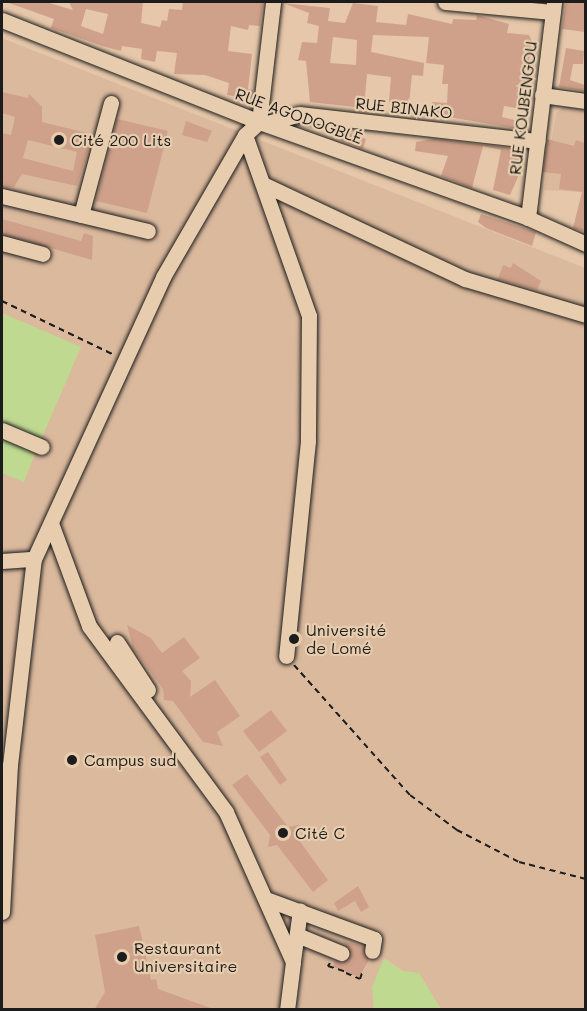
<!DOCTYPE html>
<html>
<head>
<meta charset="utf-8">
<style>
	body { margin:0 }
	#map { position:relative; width:587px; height:1011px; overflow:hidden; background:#e6c7a9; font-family:Mali,sans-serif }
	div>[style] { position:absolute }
	.built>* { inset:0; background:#dbb99d }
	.green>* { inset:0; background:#c0d990 }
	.building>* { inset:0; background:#d0a18a }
	.path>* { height:2px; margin-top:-1px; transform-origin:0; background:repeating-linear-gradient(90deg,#1c1c1c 0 6px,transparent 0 10.5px) }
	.roads { filter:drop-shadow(0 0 2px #1c1c1c) drop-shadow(0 0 2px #1c1c1c) }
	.minor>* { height:15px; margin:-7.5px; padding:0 7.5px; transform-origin:7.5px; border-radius:7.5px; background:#e7cdae }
	.dots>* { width:16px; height:16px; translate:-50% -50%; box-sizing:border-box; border:3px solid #e7cdae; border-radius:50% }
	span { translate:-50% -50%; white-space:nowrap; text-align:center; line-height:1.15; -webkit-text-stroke:4.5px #e7cdae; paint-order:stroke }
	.street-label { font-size:16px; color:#1c1c1c }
	.poi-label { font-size:16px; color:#1c1c1c }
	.left { translate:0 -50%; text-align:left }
	.frame { position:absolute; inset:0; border:3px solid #1c1c1c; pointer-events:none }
</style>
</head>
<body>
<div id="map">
	<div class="built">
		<div style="clip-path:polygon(2px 38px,585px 268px,585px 1009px,2px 1009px)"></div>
		<div style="clip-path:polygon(564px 107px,585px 110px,585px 192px,544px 190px,556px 113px)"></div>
	</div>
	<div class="green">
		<div style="clip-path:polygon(2px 313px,81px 347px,40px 442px,2px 426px)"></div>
		<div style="clip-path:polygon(2px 437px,36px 451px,24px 482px,2px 473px)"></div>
		<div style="clip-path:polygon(384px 958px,403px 971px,419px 973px,441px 1009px,374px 1009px,372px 987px)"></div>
	</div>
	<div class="building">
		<div style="clip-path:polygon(evenodd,6px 2px,46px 2px,73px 10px,69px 2px,143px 2px,141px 23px,160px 27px,162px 20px,167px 21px,169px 9px,182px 10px,183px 2px,263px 2px,260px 26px,249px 25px,248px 30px,231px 26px,228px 51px,252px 54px,248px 89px,253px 90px,252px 99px,227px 95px,229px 83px,205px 75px,174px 74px,177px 53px,157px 51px,155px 62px,141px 59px,142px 49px,122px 46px,121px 51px,102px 46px,51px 28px,54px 19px,6px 2px,86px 9px,108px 14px,103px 34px,81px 26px,86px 9px)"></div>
		<div style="clip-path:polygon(566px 2px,585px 2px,585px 32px,562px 29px)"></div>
		<div style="clip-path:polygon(evenodd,283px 3px,330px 8px,328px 21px,345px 23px,353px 3px,378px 6px,376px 22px,406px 25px,408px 14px,452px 24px,453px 19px,476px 20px,477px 15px,509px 24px,507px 33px,529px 35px,532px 41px,528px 67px,535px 68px,521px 109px,504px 106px,502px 117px,519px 121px,518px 129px,431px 114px,432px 102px,447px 103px,448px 84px,442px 84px,444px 65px,426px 63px,429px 37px,373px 35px,371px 52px,424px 63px,423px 76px,412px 75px,409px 104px,389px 102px,391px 77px,367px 74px,364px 108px,310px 102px,306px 61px,298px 60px,302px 42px,317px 43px,319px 26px,307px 23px,309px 13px,283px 3px,333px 37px,357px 40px,356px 65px,330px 63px,333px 37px)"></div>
		<div style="clip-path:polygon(566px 48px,584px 51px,583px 64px,573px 64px,570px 80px,585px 85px,584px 91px,559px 87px)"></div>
		<div style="clip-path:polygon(evenodd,2px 92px,28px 98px,29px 94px,42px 107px,42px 122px,87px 133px,85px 140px,91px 141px,77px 186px,22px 174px,14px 187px,2px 187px,2px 133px,11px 135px,15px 117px,2px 113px,2px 92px,28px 140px,77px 152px,73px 171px,23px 158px,28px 140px)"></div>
		<div style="clip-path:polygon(117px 119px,168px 131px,147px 213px,96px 201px)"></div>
		<div style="clip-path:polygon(186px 121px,212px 131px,207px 142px,182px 135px)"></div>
		<div style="clip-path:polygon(340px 129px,366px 139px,363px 149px,337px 139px)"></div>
		<div style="clip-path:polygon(434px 139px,520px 149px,518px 177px,510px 195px,493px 190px,501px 150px,483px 146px,472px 188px,441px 176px,448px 156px,415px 151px,416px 142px)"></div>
		<div style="clip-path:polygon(547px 139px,574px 146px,576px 140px,585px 143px,585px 232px,573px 228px,582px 192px,559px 189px,561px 174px,543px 172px)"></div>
		<div style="clip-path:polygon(481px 214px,536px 232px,532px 246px,486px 228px,478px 222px)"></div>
		<div style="clip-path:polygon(2px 219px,81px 241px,84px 233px,93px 236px,92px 260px,2px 234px)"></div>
		<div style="clip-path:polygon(513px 263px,541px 281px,537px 290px,498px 279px,503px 265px,511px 268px)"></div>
		<div style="clip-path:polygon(127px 625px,151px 638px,162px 653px,184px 637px,200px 658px,182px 671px,191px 681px,190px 697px,215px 680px,240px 716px,217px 732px,223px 746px,203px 742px,173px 701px,164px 700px,163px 689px,133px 648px)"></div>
		<div style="clip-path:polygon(271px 710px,287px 731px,259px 752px,243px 731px)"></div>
		<div style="clip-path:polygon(268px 752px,287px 780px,280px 785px,260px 757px)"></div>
		<div style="clip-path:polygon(247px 774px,288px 827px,300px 825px,296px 836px,328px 880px,313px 892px,277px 845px,268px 847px,270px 835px,232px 785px)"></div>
		<div style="clip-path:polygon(358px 886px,369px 907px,361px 912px,355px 901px,338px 911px,334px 903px)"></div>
		<div style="clip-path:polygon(139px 926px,151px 980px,156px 979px,158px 989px,216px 1010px,94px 1010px,105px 992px,95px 935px)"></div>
		<div style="clip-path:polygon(343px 941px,363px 946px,369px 960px,359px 977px,333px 967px,335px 961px,343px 963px,350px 956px)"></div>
	</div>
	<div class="path">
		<div style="left:2px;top:301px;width:124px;rotate:25.7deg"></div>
		<div style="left:294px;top:665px;width:174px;rotate:48.3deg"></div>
		<div style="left:410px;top:795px;width:59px;rotate:36.7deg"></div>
		<div style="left:457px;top:830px;width:70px;rotate:27.3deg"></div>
		<div style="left:519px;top:862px;width:69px;rotate:14.2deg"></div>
		<div style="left:330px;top:963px;width:4px;rotate:124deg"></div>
		<div style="left:328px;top:966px;width:19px;rotate:18deg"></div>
		<div style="left:346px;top:973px;width:15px;rotate:23deg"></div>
		<div style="left:360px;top:979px;width:6px;rotate:-72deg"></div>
	</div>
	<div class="roads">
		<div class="minor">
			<div style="left:445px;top:2px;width:108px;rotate:5.3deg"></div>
			<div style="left:2px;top:20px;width:277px;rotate:21.6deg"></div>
			<div style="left:259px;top:122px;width:286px;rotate:19.6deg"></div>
			<div style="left:528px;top:218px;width:64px;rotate:24.1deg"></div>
			<div style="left:542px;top:95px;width:44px;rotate:7.8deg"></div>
			<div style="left:267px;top:123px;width:34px;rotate:-15deg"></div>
			<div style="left:300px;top:114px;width:239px;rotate:6.5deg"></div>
			<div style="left:245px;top:135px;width:192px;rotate:70.5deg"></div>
			<div style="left:309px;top:316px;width:125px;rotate:90.5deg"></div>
			<div style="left:308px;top:441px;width:216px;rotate:95.8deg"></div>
			<div style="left:265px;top:185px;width:221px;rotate:25.2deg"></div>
			<div style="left:465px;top:279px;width:126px;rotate:16.6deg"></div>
			<div style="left:2px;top:196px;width:150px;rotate:13.5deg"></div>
			<div style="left:81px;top:215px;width:116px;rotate:-75deg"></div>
			<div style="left:528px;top:218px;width:218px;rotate:-83.1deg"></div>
			<div style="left:2px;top:243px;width:42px;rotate:15deg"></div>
			<div style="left:2px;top:430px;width:43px;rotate:23deg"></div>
			<div style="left:51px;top:523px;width:110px;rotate:69.7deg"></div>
			<div style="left:89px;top:626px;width:231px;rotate:53.6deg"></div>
			<div style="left:226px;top:812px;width:164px;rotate:65.9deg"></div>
			<div style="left:293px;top:962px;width:48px;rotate:97.1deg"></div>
			<div style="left:2px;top:561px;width:32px;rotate:-4deg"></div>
			<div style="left:117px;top:642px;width:57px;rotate:57.1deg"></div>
			<div style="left:266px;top:899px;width:115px;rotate:20.3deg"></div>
			<div style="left:374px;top:939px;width:12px;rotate:99deg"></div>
			<div style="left:2px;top:912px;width:147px;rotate:-86.9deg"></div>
			<div style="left:10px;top:765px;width:207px;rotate:-83.4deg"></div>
			<div style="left:34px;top:559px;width:310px;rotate:-65.4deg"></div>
			<div style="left:163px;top:277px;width:164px;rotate:-60deg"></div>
			<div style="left:245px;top:135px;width:19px;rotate:-43deg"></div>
			<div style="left:259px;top:122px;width:121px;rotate:-83.3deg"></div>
			<div style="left:297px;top:935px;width:48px;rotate:22.2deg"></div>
			<div style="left:293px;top:961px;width:51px;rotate:-82.2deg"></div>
		</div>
	</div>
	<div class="dots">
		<div style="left:59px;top:140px;background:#1c1c1c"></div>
		<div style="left:294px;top:639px;background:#1c1c1c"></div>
		<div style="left:72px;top:760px;background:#1c1c1c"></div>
		<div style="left:283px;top:833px;background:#1c1c1c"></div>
		<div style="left:122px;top:957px;background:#1c1c1c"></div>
	</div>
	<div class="street-label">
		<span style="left:404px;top:108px;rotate:6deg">RUE BINAKO</span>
		<span style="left:523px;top:108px;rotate:-83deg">RUE KOUBENGOU</span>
		<span style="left:299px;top:116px;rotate:20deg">RUE AGODOGBLÉ</span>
	</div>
	<div class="poi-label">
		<span class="left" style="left:71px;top:140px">Cité 200 Lits</span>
		<span class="left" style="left:306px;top:639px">Université<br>de Lomé</span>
		<span class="left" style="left:84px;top:760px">Campus sud</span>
		<span class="left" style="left:295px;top:833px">Cité C</span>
		<span class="left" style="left:134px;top:957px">Restaurant<br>Universitaire</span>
	</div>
	<div class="frame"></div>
</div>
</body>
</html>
